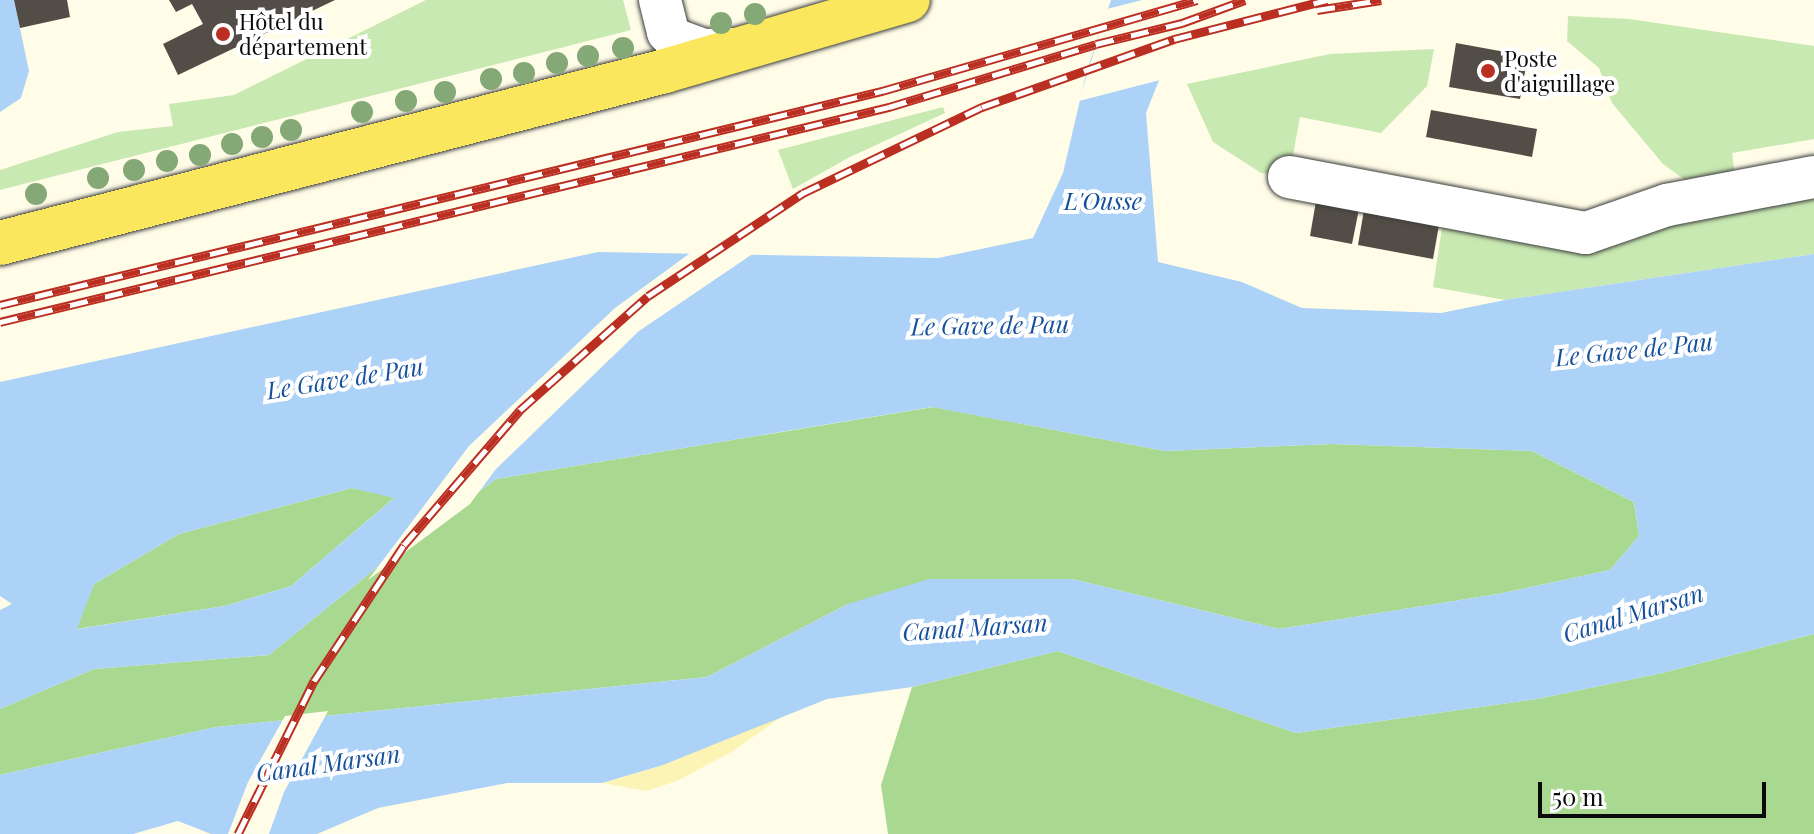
<!DOCTYPE html>
<html>
<head>
<meta charset="utf-8">
<style>
	body { margin:0 }
	#map { position:relative; width:1814px; height:834px; overflow:hidden; background:#fffde8; font-family:"Playfair Display",serif }
	div>[style] { position:absolute }
	.green>* { inset:0; background:#c8e9b2 }
	.forest>* { inset:0; background:#a9d991 }
	.sand>* { inset:0; background:#fbf4b4 }
	.water>* { inset:0; background:#acd2f7 }
	.pier>* { inset:0; background:#fffde8 }
	.building>* { inset:0; background:#534d47 }
	.roads { filter:drop-shadow(0 0 2px #3d3d3d) drop-shadow(0 0 2px #3d3d3d) }
	.minor>* { height:42px; margin:-21px; padding:0 21px; transform-origin:21px; border-radius:21px; background:#fff }
	.major>* { height:44px; margin:-22px; padding:0 22px; transform-origin:22px; border-radius:22px; background:#fae75d }
	.rail>* { height:9px; margin-top:-4.5px; transform-origin:0; background:repeating-linear-gradient(90deg,#fff 0 18px,#bb2e22 0 36px); box-sizing:border-box; border-block:2px solid #bb2e22 }
	.trees>* { width:22px; height:22px; margin:-11px; border-radius:50%; background:#85a877 }
	.dots>* { width:22px; height:22px; translate:-50% -50%; box-sizing:border-box; border:4px solid #fff; border-radius:50% }
	span { translate:-50% -50%; white-space:nowrap; text-align:center; line-height:1.15; -webkit-text-stroke:8px #fff; paint-order:stroke }
	.poi-label { font-size:22px; color:#0a0a0a }
	.left { translate:0 -50%; text-align:left }
	.water-label { font-size:24px; color:#14509c; font-style:italic }
	.scale { position:absolute; left:1538px; top:782px; width:228px; height:36px; box-sizing:border-box; border:4px solid #0a0a0a; border-top:0; padding-left:10px; font-size:24px; line-height:28px; white-space:nowrap; color:#0a0a0a; -webkit-text-stroke:6px #fff; paint-order:stroke }
</style>
</head>
<body>
<div id="map">
	<div class="green">
		<div style="clip-path:polygon(426px 0,623px 0,631px 30px,0 190px,0 170px,118px 132px,173px 126px,169px 104px,234px 95px)"></div>
		<div style="clip-path:polygon(1568px 16px,1629px 19px,1814px 46px,1814px 139px,1732px 153px,1736px 184px,1711px 188px,1685px 180px,1663px 164px,1612px 103px,1599px 68px,1567px 41px)"></div>
		<div style="clip-path:polygon(1434px 49px,1427px 86px,1381px 133px,1300px 117px,1289px 177px,1261px 173px,1213px 142px,1187px 84px,1330px 54px)"></div>
		<div style="clip-path:polygon(943px 107px,945px 113px,848px 158px,793px 189px,778px 150px)"></div>
		<div style="clip-path:polygon(1814px 191px,1814px 254px,1505px 300px,1433px 287px,1443px 221px,1571px 241px,1630px 241px,1680px 217px)"></div>
	</div>
	<div class="forest">
		<div style="clip-path:polygon(933px 407px,1165px 451px,1332px 444px,1532px 451px,1634px 502px,1639px 536px,1610px 570px,1498px 594px,1279px 629px,1072px 579px,848px 604px,707px 677px,216px 727px,0 775px,0 709px,94px 669px,269px 655px,386px 560px,496px 479px)"></div>
		<div style="clip-path:polygon(352px 488px,395px 497px,291px 586px,225px 606px,76px 629px,94px 584px,179px 534px)"></div>
		<div style="clip-path:polygon(1814px 634px,1814px 834px,888px 834px,881px 785px,912px 687px,1058px 651px,1296px 733px,1537px 699px,1662px 673px)"></div>
	</div>
	<div class="sand">
		<div style="clip-path:polygon(790px 711px,733px 751px,677px 781px,646px 791px,603px 783px,663px 765px)"></div>
	</div>
	<div class="water">
		<div style="clip-path:polygon(0 0,14px 0,29px 71px,21px 98px,0 112px)"></div>
		<div style="clip-path:polygon(evenodd,1111px 0,1191px 0,1146px 113px,1158px 262px,1242px 282px,1302px 308px,1441px 313px,1505px 300px,1814px 254px,1814px 634px,1662px 673px,1537px 699px,1296px 733px,1058px 651px,912px 687px,827px 699px,663px 765px,602px 783px,507px 783px,378px 808px,317px 834px,211px 834px,178px 821px,133px 834px,0 834px,0 775px,216px 727px,707px 677px,848px 604px,929px 579px,1072px 579px,1279px 629px,1498px 594px,1610px 570px,1639px 536px,1634px 502px,1532px 451px,1332px 444px,1165px 451px,932px 407px,496px 479px,386px 560px,269px 655px,94px 669px,0 709px,0 610px,12px 604px,0 596px,0 382px,598px 252px,938px 258px,1033px 238px,1063px 173px,1087px 70px,1111px 0,352px 488px,394px 498px,291px 586px,225px 606px,77px 629px,94px 584px,179px 534px,352px 488px)"></div>
	</div>
	<div class="pier">
		<div style="clip-path:polygon(1142px 0,1191px 0,1160px 80px,1079px 101px,1107px 9px)"></div>
		<div style="clip-path:polygon(693px 251px,754px 253px,639px 331px,496px 469px,470px 504px,368px 580px,469px 446px,615px 308px)"></div>
		<div style="clip-path:polygon(328px 711px,284px 792px,269px 834px,228px 834px,248px 782px,285px 716px)"></div>
	</div>
	<div class="building">
		<div style="clip-path:polygon(14px 0,67px 0,70px 17px,20px 28px)"></div>
		<div style="clip-path:polygon(169px 0,335px 0,178px 75px,163px 44px,203px 24px,192px 4px,176px 12px)"></div>
		<div style="clip-path:polygon(1456px 43px,1528px 56px,1520px 99px,1449px 87px)"></div>
		<div style="clip-path:polygon(1431px 110px,1537px 129px,1532px 157px,1426px 137px)"></div>
		<div style="clip-path:polygon(1316px 201px,1359px 209px,1352px 244px,1310px 236px)"></div>
		<div style="clip-path:polygon(1364px 210px,1439px 225px,1433px 259px,1358px 245px)"></div>
	</div>
	<div class="roads">
		<div class="minor">
			<div style="left:660px;top:0;width:33px;rotate:76deg"></div>
			<div style="left:668px;top:32px;width:11px;rotate:45deg"></div>
			<div style="left:676px;top:40px;width:30px;rotate:20deg"></div>
			<div style="left:704px;top:50px;width:31px;rotate:-2deg"></div>
			<div style="left:1289px;top:177px;width:302px;rotate:10.7deg"></div>
			<div style="left:1586px;top:233px;width:86px;rotate:-19.1deg"></div>
			<div style="left:1667px;top:205px;width:150px;rotate:-10.8deg"></div>
		</div>
		<div class="major">
			<div style="left:0;top:243px;width:687px;rotate:-14.5deg"></div>
			<div style="left:665px;top:71px;width:253px;rotate:-16.3deg"></div>
		</div>
	</div>
	<div class="rail">
		<div style="left:1317px;top:10px;width:65px;rotate:-8.9deg"></div>
		<div style="left:0;top:305px;width:908px;rotate:-13.64deg"></div>
		<div style="left:882px;top:91px;width:328px;rotate:-16.1deg"></div>
		<div style="left:0;top:322px;width:915px;rotate:-13.6deg"></div>
		<div style="left:889px;top:107px;width:216px;rotate:-16.9deg"></div>
		<div style="left:1096px;top:44px;width:89px;rotate:-13.7deg"></div>
		<div style="left:1182px;top:23px;width:67px;rotate:-20.1deg"></div>
		<div style="left:238px;top:834px;width:171px;rotate:-63.6deg"></div>
		<div style="left:314px;top:681px;width:163px;rotate:-56.5deg"></div>
		<div style="left:404px;top:545px;width:178px;rotate:-49.3deg"></div>
		<div style="left:520px;top:410px;width:171px;rotate:-41.7deg"></div>
		<div style="left:648px;top:296px;width:186px;rotate:-33.6deg"></div>
		<div style="left:803px;top:193px;width:199px;rotate:-25.7deg"></div>
		<div style="left:982px;top:107px;width:204px;rotate:-19.5deg"></div>
		<div style="left:1174px;top:39px;width:158px;rotate:-14.3deg"></div>
	</div>
	<div class="trees">
		<div style="left:755px;top:14px"></div>
		<div style="left:721px;top:23px"></div>
		<div style="left:623px;top:48px"></div>
		<div style="left:588px;top:56px"></div>
		<div style="left:557px;top:63px"></div>
		<div style="left:524px;top:73px"></div>
		<div style="left:491px;top:79px"></div>
		<div style="left:445px;top:92px"></div>
		<div style="left:406px;top:101px"></div>
		<div style="left:362px;top:112px"></div>
		<div style="left:291px;top:130px"></div>
		<div style="left:262px;top:137px"></div>
		<div style="left:232px;top:144px"></div>
		<div style="left:200px;top:155px"></div>
		<div style="left:167px;top:161px"></div>
		<div style="left:134px;top:170px"></div>
		<div style="left:98px;top:178px"></div>
		<div style="left:36px;top:194px"></div>
	</div>
	<div class="dots">
		<div style="left:223px;top:34px;background:#bb2e22"></div>
		<div style="left:1488px;top:71px;background:#bb2e22"></div>
	</div>
	<div class="poi-label">
		<span class="left" style="left:239px;top:34px">Hôtel du<br>département</span>
		<span class="left" style="left:1504px;top:71px">Poste<br>d'aiguillage</span>
	</div>
	<div class="water-label">
		<span style="left:1103px;top:201px">L'Ousse</span>
		<span style="left:990px;top:325px;rotate:-1deg">Le Gave de Pau</span>
		<span style="left:1634px;top:349px;rotate:-6deg">Le Gave de Pau</span>
		<span style="left:345px;top:378px;rotate:-9deg">Le Gave de Pau</span>
		<span style="left:1633px;top:613px;rotate:-17deg">Canal Marsan</span>
		<span style="left:975px;top:627px;rotate:-4deg">Canal Marsan</span>
		<span style="left:328px;top:763px;rotate:-8deg">Canal Marsan</span>
	</div>
	<div class="scale">50 m</div>
</div>
</body>
</html>
